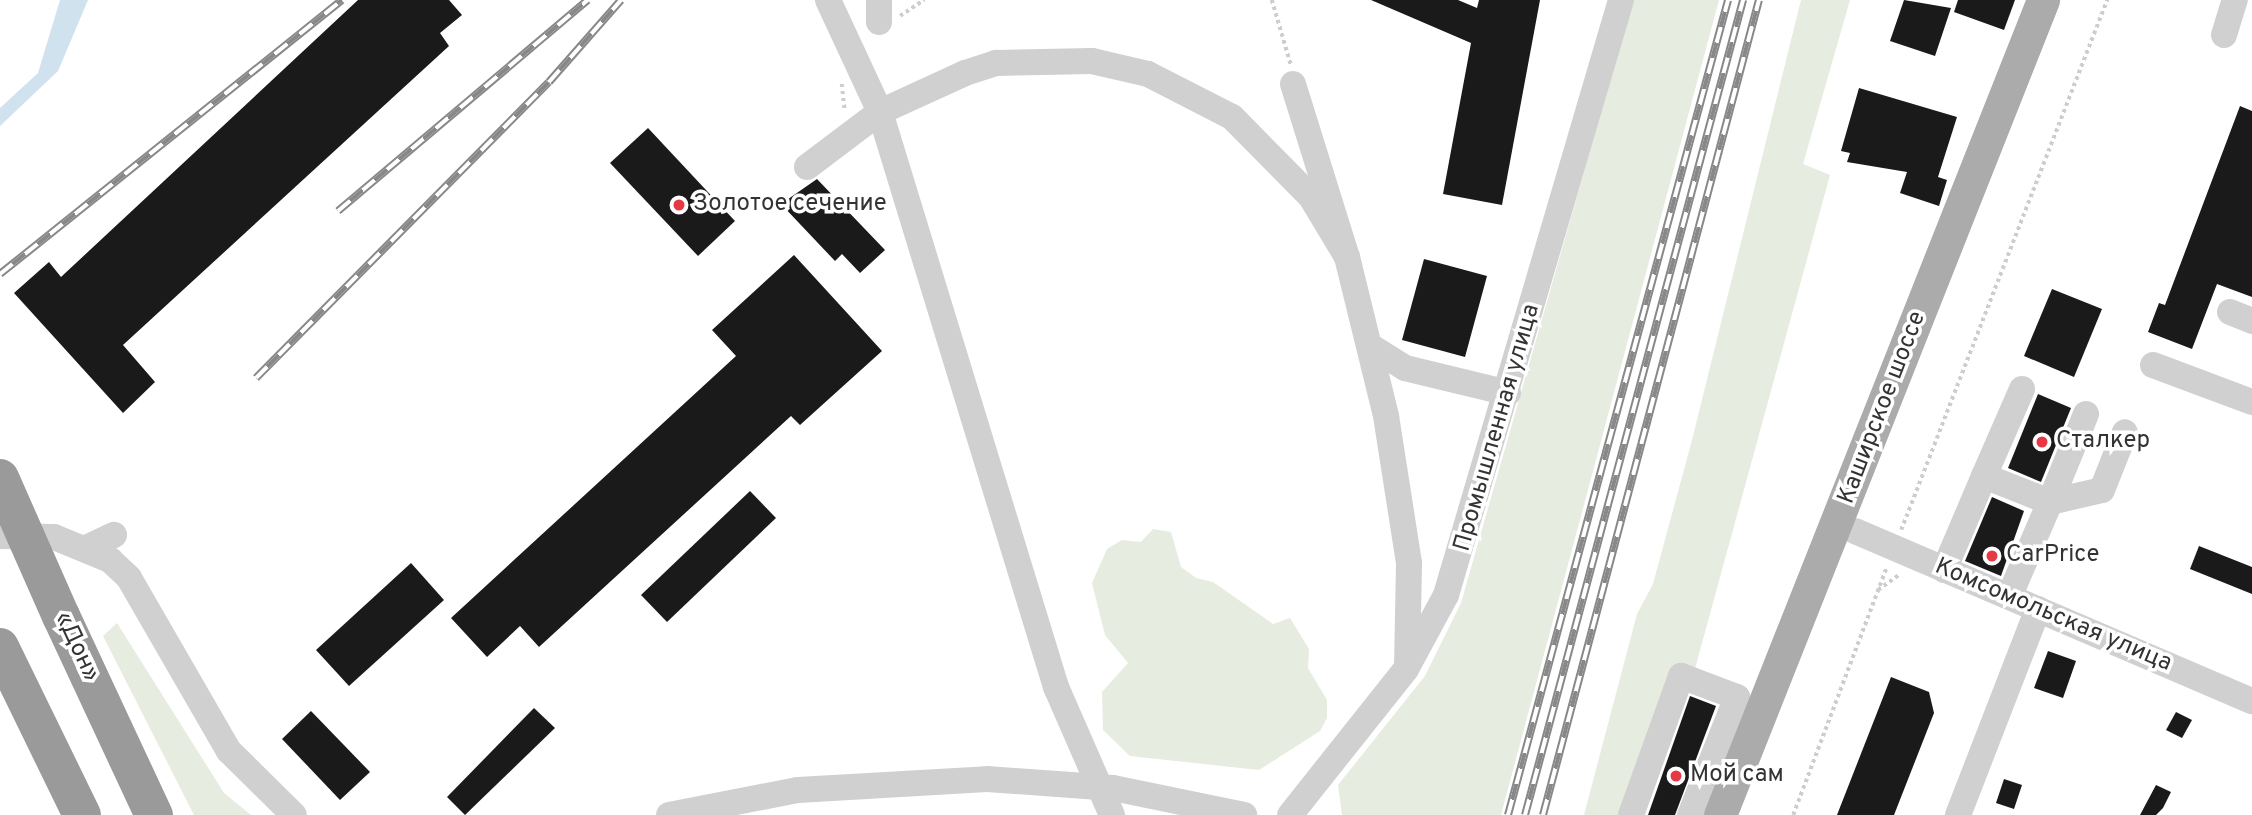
<!DOCTYPE html>
<html>
<head>
<meta charset="utf-8">
<style>
	body { margin:0 }
	#map { position:relative; width:2252px; height:815px; overflow:hidden; background:#fff; font-family:Overpass,sans-serif }
	div>[style] { position:absolute }
	.green>* { inset:0; background:#e6ecdf }
	.water>* { inset:0; background:#cfe2ee }
	.building>* { inset:0; background:#1a1a1a }
	.path>* { height:3.5px; margin-top:-1.75px; transform-origin:0; background:repeating-linear-gradient(90deg,#cdcdcd 0 3.5px,transparent 0 7px) }
	.minor>* { height:26px; margin:-13px; padding:0 13px; transform-origin:13px; border-radius:13px; background:#d0d0d0 }
	.major>* { height:33px; margin:-16.5px; padding:0 16.5px; transform-origin:16.5px; border-radius:16.5px; background:#ababab }
	.highway>* { height:38px; margin:-19px; padding:0 19px; transform-origin:19px; border-radius:19px; background:#9a9a9a }
	.rail>* { height:8px; margin-top:-4px; transform-origin:0; background:repeating-linear-gradient(90deg,#fff 0 16px,#888 0 32px); box-sizing:border-box; border-block:2px solid #888 }
	.minor-bridge>* { height:26px; margin:-13px; padding:0 13px; transform-origin:13px; border-radius:13px; background:#d0d0d0 }
	.highway-bridge>* { height:38px; margin:-19px; padding:0 19px; transform-origin:19px; border-radius:19px; background:#9a9a9a }
	.dots>* { width:19px; height:19px; translate:-50% -50%; box-sizing:border-box; border:4px solid #fff; border-radius:50% }
	span { translate:-50% -50%; white-space:nowrap; text-align:center; line-height:1.15; -webkit-text-stroke:7px #fff; paint-order:stroke }
	.poi-label { font-size:24px; color:#333 }
	.left { translate:0 -50%; text-align:left }
	.street-label { font-size:24px; color:#333 }
</style>
</head>
<body>
<div id="map">
	<div class="green">
		<div style="clip-path:polygon(1633px 0,1719px 0,1501px 815px,1342px 815px,1338px 785px,1425px 676px,1461px 603px)"></div>
		<div style="clip-path:polygon(1801px 0,1850px 0,1803px 164px,1830px 175px,1693px 676px,1627px 815px,1584px 815px,1637px 614px,1653px 584px,1692px 440px)"></div>
		<div style="clip-path:polygon(1153px 529px,1171px 532px,1181px 567px,1196px 578px,1213px 582px,1273px 624px,1290px 618px,1309px 649px,1308px 668px,1327px 700px,1327px 718px,1320px 731px,1259px 770px,1130px 756px,1103px 730px,1102px 692px,1128px 663px,1105px 635px,1092px 583px,1107px 549px,1122px 540px,1141px 542px)"></div>
		<div style="clip-path:polygon(117px 623px,224px 793px,251px 815px,194px 815px,103px 636px)"></div>
	</div>
	<div class="water">
		<div style="clip-path:polygon(60px 0,88px 0,58px 71px,0 126px,0 108px,38px 73px)"></div>
	</div>
	<div class="building">
		<div style="clip-path:polygon(358px 0,449px 0,462px 15px,440px 33px,449px 46px,123px 345px,155px 382px,123px 413px,14px 293px,49px 262px,61px 277px)"></div>
		<div style="clip-path:polygon(1371px 0,1458px 0,1477px 8px,1479px 0,1540px 0,1502px 205px,1443px 194px,1471px 43px)"></div>
		<div style="clip-path:polygon(1904px 0,1951px 8px,1935px 56px,1890px 41px)"></div>
		<div style="clip-path:polygon(1958px 0,2015px 0,2004px 30px,1954px 12px)"></div>
		<div style="clip-path:polygon(1859px 88px,1957px 117px,1938px 177px,1947px 180px,1939px 206px,1900px 193px,1907px 172px,1847px 162px,1850px 153px,1841px 151px)"></div>
		<div style="clip-path:polygon(2240px 106px,2252px 111px,2252px 297px,2217px 284px,2192px 349px,2148px 332px,2159px 303px,2165px 305px)"></div>
		<div style="clip-path:polygon(648px 128px,735px 221px,698px 256px,610px 163px)"></div>
		<div style="clip-path:polygon(817px 179px,885px 250px,860px 273px,842px 254px,835px 261px,781px 204px)"></div>
		<div style="clip-path:polygon(794px 255px,882px 351px,800px 425px,791px 416px,539px 647px,520px 626px,487px 657px,451px 618px,736px 356px,712px 330px)"></div>
		<div style="clip-path:polygon(1424px 259px,1487px 276px,1465px 357px,1402px 340px)"></div>
		<div style="clip-path:polygon(2052px 289px,2102px 309px,2074px 377px,2024px 356px)"></div>
		<div style="clip-path:polygon(2038px 394px,2071px 408px,2041px 482px,2008px 468px)"></div>
		<div style="clip-path:polygon(750px 491px,776px 518px,667px 622px,641px 595px)"></div>
		<div style="clip-path:polygon(1992px 497px,2024px 511px,2001px 576px,1965px 561px)"></div>
		<div style="clip-path:polygon(2199px 546px,2252px 567px,2252px 594px,2190px 569px)"></div>
		<div style="clip-path:polygon(411px 563px,444px 600px,349px 686px,316px 650px)"></div>
		<div style="clip-path:polygon(2048px 651px,2076px 661px,2063px 698px,2034px 688px)"></div>
		<div style="clip-path:polygon(1891px 677px,1929px 692px,1934px 713px,1894px 815px,1837px 815px)"></div>
		<div style="clip-path:polygon(1690px 696px,1716px 706px,1675px 815px,1648px 815px)"></div>
		<div style="clip-path:polygon(534px 708px,555px 728px,465px 815px,447px 797px)"></div>
		<div style="clip-path:polygon(311px 711px,370px 772px,340px 800px,282px 739px)"></div>
		<div style="clip-path:polygon(2176px 712px,2192px 720px,2182px 738px,2166px 730px)"></div>
		<div style="clip-path:polygon(2004px 779px,2022px 785px,2014px 809px,1996px 803px)"></div>
		<div style="clip-path:polygon(2156px 785px,2171px 792px,2163px 808px,2156px 815px,2140px 815px)"></div>
	</div>
	<div class="path">
		<div style="left:1272px;top:0;width:68px;rotate:73.7deg"></div>
		<div style="left:900px;top:16px;width:29px;rotate:-34deg"></div>
		<div style="left:842px;top:84px;width:27px;rotate:84deg"></div>
		<div style="left:1901px;top:530px;width:569px;rotate:-68.76deg"></div>
		<div style="left:1878px;top:590px;width:27px;rotate:-36deg"></div>
		<div style="left:1793px;top:815px;width:266px;rotate:-69.3deg"></div>
	</div>
	<div class="minor">
		<div style="left:828px;top:0;width:123px;rotate:65.1deg"></div>
		<div style="left:880px;top:112px;width:601px;rotate:72.98deg"></div>
		<div style="left:879px;top:0;width:22px;rotate:90deg"></div>
		<div style="left:2224px;top:35px;width:37px;rotate:-73deg"></div>
		<div style="left:1293px;top:84px;width:181px;rotate:72.7deg"></div>
		<div style="left:1347px;top:257px;width:164px;rotate:76.2deg"></div>
		<div style="left:1386px;top:416px;width:149px;rotate:81.1deg"></div>
		<div style="left:1409px;top:563px;width:100px;rotate:91.1deg"></div>
		<div style="left:807px;top:167px;width:91px;rotate:-37deg"></div>
		<div style="left:880px;top:112px;width:94px;rotate:-24.6deg"></div>
		<div style="left:965px;top:73px;width:33px;rotate:-18deg"></div>
		<div style="left:996px;top:63px;width:96px;rotate:-1.2deg"></div>
		<div style="left:1092px;top:61px;width:57px;rotate:13.1deg"></div>
		<div style="left:1148px;top:74px;width:94px;rotate:27.1deg"></div>
		<div style="left:1232px;top:117px;width:112px;rotate:45.4deg"></div>
		<div style="left:1311px;top:197px;width:70px;rotate:59deg"></div>
		<div style="left:2230px;top:312px;width:24px;rotate:22deg"></div>
		<div style="left:1370px;top:346px;width:41px;rotate:32.2deg"></div>
		<div style="left:1405px;top:368px;width:106px;rotate:13.6deg"></div>
		<div style="left:2153px;top:365px;width:106px;rotate:20.5deg"></div>
		<div style="left:2086px;top:414px;width:95px;rotate:112.2deg"></div>
		<div style="left:2050px;top:502px;width:53px;rotate:-13deg"></div>
		<div style="left:2102px;top:490px;width:62px;rotate:-68.4deg"></div>
		<div style="left:1984px;top:476px;width:95px;rotate:-66.4deg"></div>
		<div style="left:1855px;top:531px;width:432px;rotate:23.2deg"></div>
		<div style="left:0;top:536px;width:54px;rotate:1.1deg"></div>
		<div style="left:54px;top:537px;width:61px;rotate:22.3deg"></div>
		<div style="left:110px;top:560px;width:26px;rotate:43deg"></div>
		<div style="left:129px;top:578px;width:200px;rotate:60deg"></div>
		<div style="left:229px;top:751px;width:91px;rotate:44.6deg"></div>
		<div style="left:86px;top:548px;width:31px;rotate:-25deg"></div>
		<div style="left:1944px;top:570px;width:102px;rotate:-66.9deg"></div>
		<div style="left:1984px;top:476px;width:71px;rotate:21.5deg"></div>
		<div style="left:2050px;top:502px;width:103px;rotate:113.3deg"></div>
		<div style="left:669px;top:815px;width:131px;rotate:-11deg"></div>
		<div style="left:798px;top:790px;width:189px;rotate:-3.3deg"></div>
		<div style="left:987px;top:779px;width:126px;rotate:4.1deg"></div>
		<div style="left:1113px;top:788px;width:134px;rotate:11.6deg"></div>
		<div style="left:1290px;top:815px;width:186px;rotate:-51.5deg"></div>
		<div style="left:1406px;top:669px;width:84px;rotate:-61.6deg"></div>
		<div style="left:1446px;top:595px;width:620px;rotate:-73.61deg"></div>
		<div style="left:1631px;top:815px;width:148px;rotate:-70.2deg"></div>
		<div style="left:1681px;top:676px;width:60px;rotate:20.6deg"></div>
		<div style="left:1737px;top:697px;width:127px;rotate:111.7deg"></div>
		<div style="left:1958px;top:815px;width:221px;rotate:-68.8deg"></div>
	</div>
	<div class="major">
		<div style="left:1720px;top:815px;width:877px;rotate:-68.38deg"></div>
	</div>
	<div class="highway">
		<div style="left:61px;top:616px;width:220px;rotate:65deg"></div>
		<div style="left:0;top:647px;width:187px;rotate:64deg"></div>
	</div>
	<div class="rail">
		<div style="left:338px;top:211px;width:327px;rotate:-40.2deg"></div>
		<div style="left:0;top:274px;width:438px;rotate:-38.7deg"></div>
		<div style="left:256px;top:378px;width:416px;rotate:-45.3deg"></div>
		<div style="left:549px;top:82px;width:109px;rotate:-48.7deg"></div>
		<div style="left:1508px;top:815px;width:844px;rotate:-74.89deg"></div>
		<div style="left:1525px;top:815px;width:844px;rotate:-75.02deg"></div>
		<div style="left:1543px;top:815px;width:843px;rotate:-75.16deg"></div>
	</div>
	<div class="minor-bridge">
		<div style="left:1056px;top:687px;width:140px;rotate:66.4deg"></div>
	</div>
	<div class="highway-bridge">
		<div style="left:0;top:478px;width:151px;rotate:66.2deg"></div>
	</div>
	<div class="dots">
		<div style="left:679px;top:205px;background:#e63946"></div>
		<div style="left:2042px;top:442px;background:#e63946"></div>
		<div style="left:1992px;top:556px;background:#e63946"></div>
		<div style="left:1676px;top:776px;background:#e63946"></div>
	</div>
	<div class="poi-label">
		<span class="left" style="left:693px;top:205px">Золотое сечение</span>
		<span class="left" style="left:2056px;top:442px">Сталкер</span>
		<span class="left" style="left:2006px;top:556px">CarPrice</span>
		<span class="left" style="left:1690px;top:776px">Мой сам</span>
	</div>
	<div class="street-label">
		<span style="left:1883px;top:408px;rotate:-69deg">Каширское шоссе</span>
		<span style="left:1498px;top:428px;rotate:-74deg">Промышленная улица</span>
		<span style="left:2053px;top:616px;rotate:23deg">Комсомольская улица</span>
		<span style="left:76px;top:647px;rotate:65deg">«Дон»</span>
	</div>
</div>
</body>
</html>
